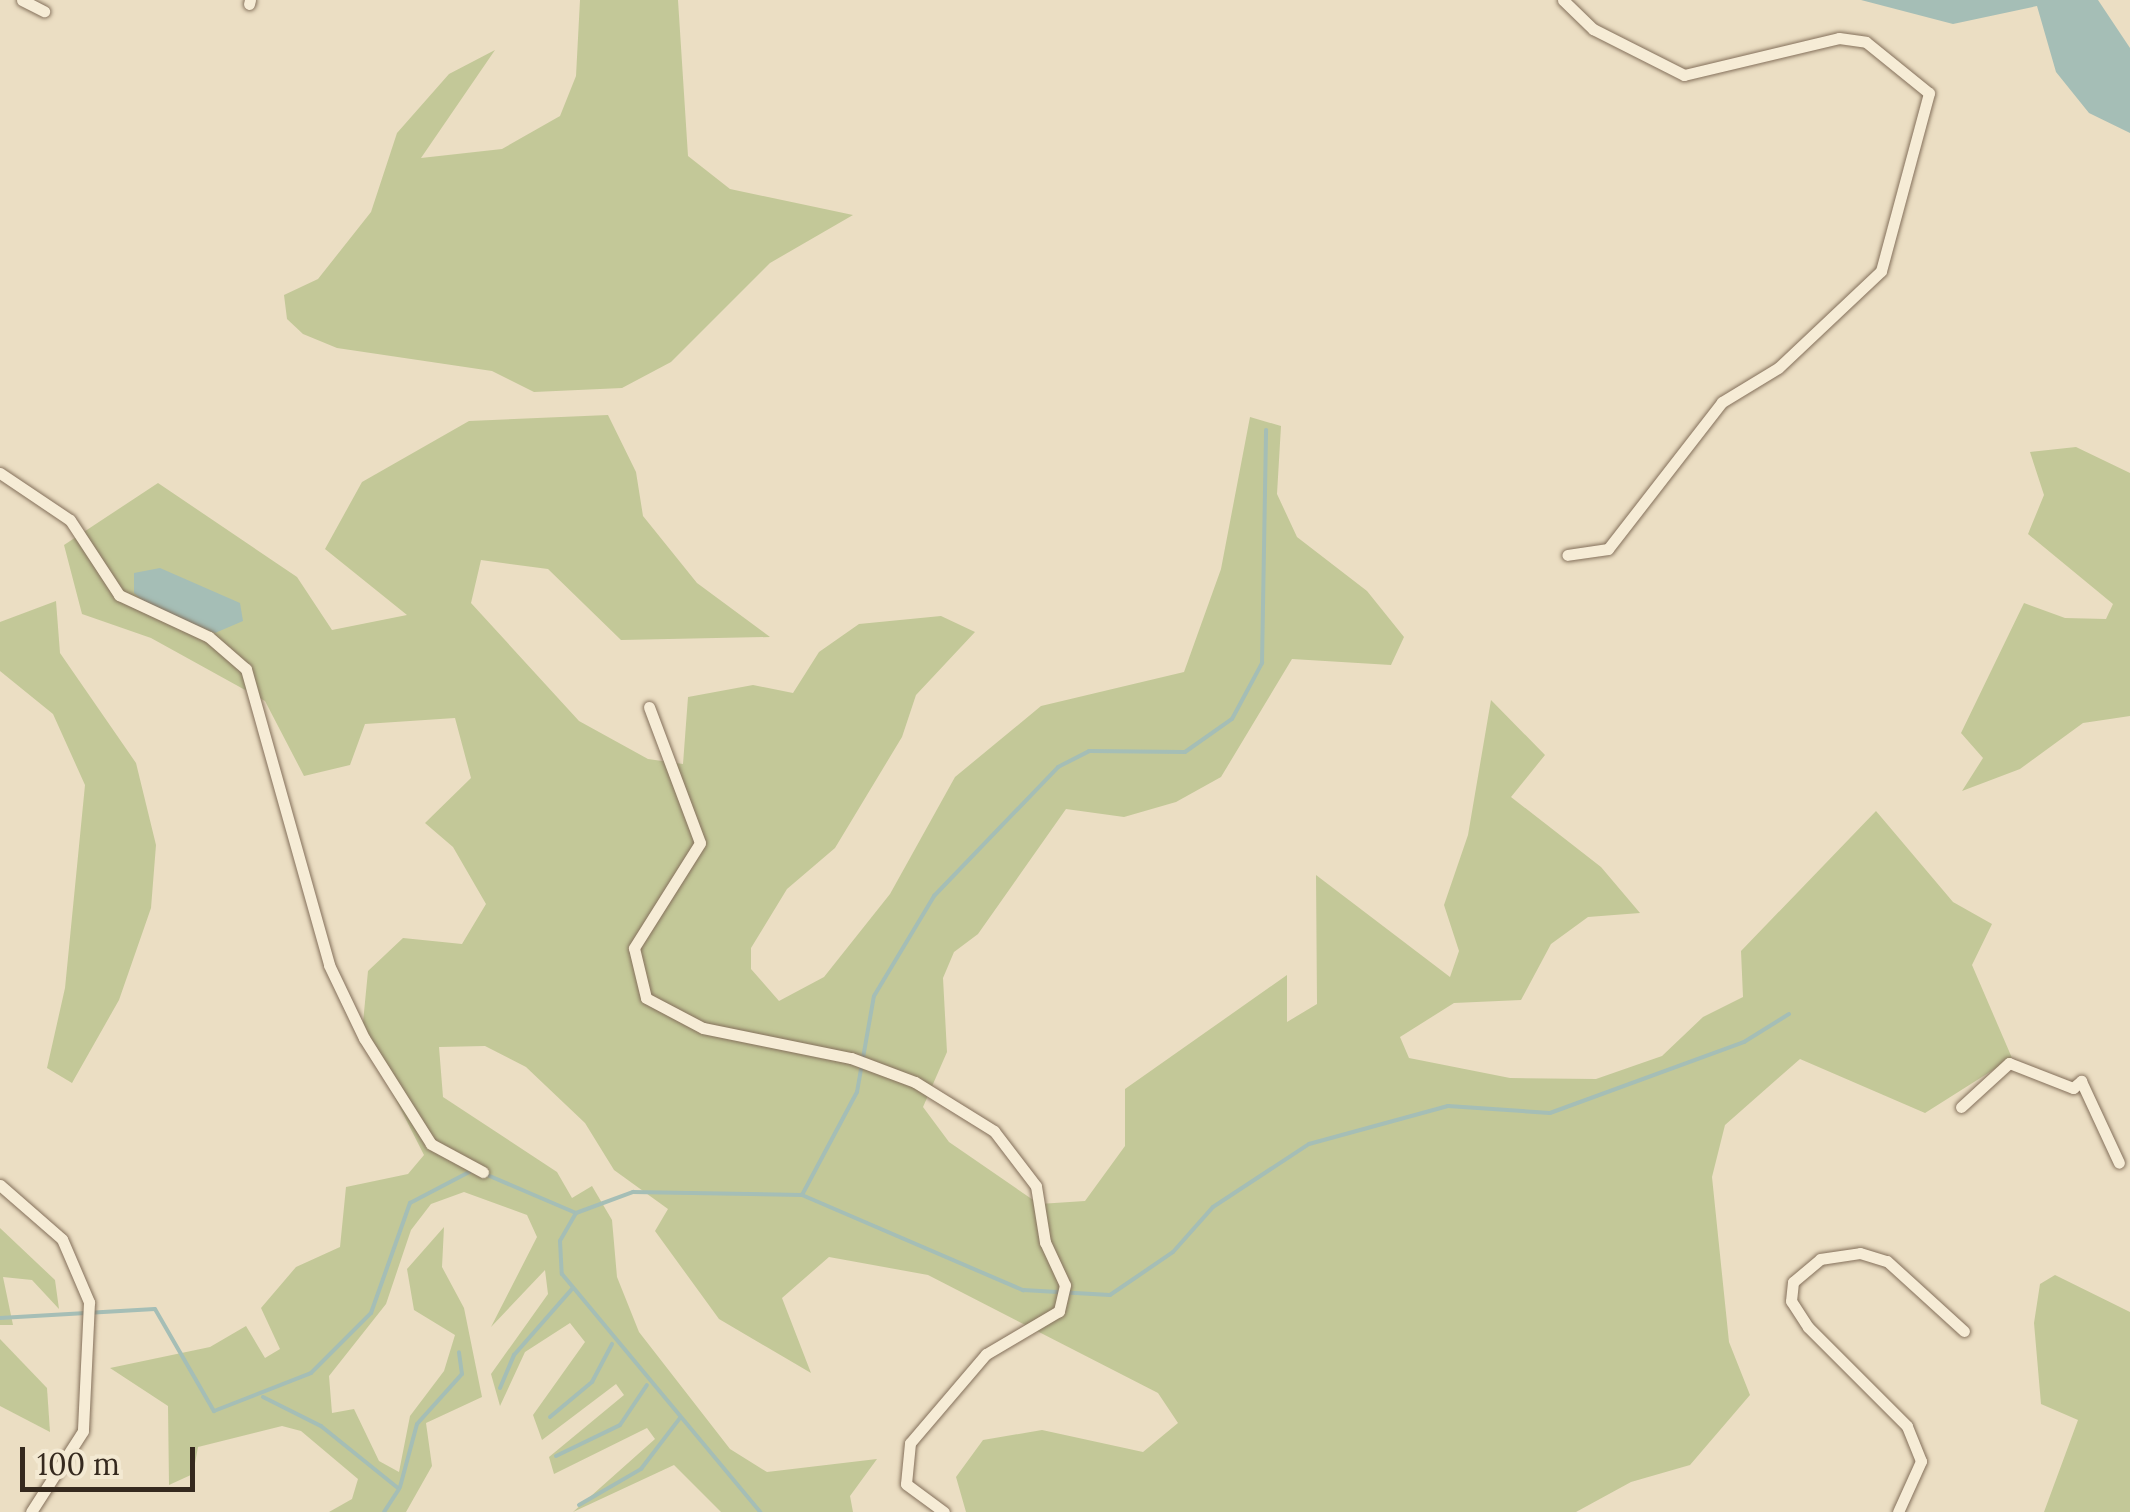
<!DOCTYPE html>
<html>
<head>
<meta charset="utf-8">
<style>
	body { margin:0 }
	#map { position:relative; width:2130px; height:1512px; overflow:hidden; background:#ebdec3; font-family:Lora,serif }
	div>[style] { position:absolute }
	.green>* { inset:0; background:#c3c898 }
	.water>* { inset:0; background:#a5beb6 }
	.stream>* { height:4px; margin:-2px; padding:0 2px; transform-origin:2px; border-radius:2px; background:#a5beb6 }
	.roads { filter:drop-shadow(0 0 2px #84705b) drop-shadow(0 0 2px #84705b) }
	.minor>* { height:11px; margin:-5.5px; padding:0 5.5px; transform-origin:5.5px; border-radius:5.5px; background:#f6ecd6 }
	span { translate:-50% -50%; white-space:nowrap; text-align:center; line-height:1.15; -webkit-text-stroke:9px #f3e9d2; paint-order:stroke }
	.scale { position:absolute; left:20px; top:1447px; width:175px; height:45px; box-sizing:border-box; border:5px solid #35291e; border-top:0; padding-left:12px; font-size:30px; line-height:35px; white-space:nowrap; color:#35291e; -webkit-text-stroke:8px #f3e9d2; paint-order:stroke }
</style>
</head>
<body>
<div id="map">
	<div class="green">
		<div style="clip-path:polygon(580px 0,678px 0,688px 156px,730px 189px,853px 215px,770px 263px,671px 362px,622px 388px,534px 392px,492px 371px,337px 348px,303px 334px,287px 319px,284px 295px,318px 279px,371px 212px,397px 133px,449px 74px,495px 50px,421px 158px,502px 149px,560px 116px,576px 76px)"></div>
		<div style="clip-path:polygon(608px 415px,636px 472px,643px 516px,697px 583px,770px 637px,621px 640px,548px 569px,481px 560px,471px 603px,579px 721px,648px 759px,683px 764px,688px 697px,753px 685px,793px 693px,819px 652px,859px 624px,941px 616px,975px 632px,916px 695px,902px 737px,835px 848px,787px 889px,751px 948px,751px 969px,779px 1001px,824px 977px,890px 894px,955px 777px,1041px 706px,1184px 672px,1221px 569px,1250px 417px,1281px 426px,1277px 494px,1297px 537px,1367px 591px,1404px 637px,1391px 665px,1292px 659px,1221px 777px,1176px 802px,1124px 817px,1066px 809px,978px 934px,954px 952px,943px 978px,947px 1052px,923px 1107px,949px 1142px,1039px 1204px,1085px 1201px,1125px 1146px,1125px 1089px,1287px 975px,1287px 1022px,1317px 1004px,1316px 875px,1450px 977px,1459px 951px,1444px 905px,1468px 835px,1491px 700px,1545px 755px,1511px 797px,1601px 867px,1640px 913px,1588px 917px,1551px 944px,1521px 1000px,1454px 1003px,1400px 1037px,1409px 1058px,1510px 1078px,1596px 1079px,1662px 1056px,1703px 1017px,1743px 997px,1741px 951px,1876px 811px,1953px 902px,1992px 924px,1972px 965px,2012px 1058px,1925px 1113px,1800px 1059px,1725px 1125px,1712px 1177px,1729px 1342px,1750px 1395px,1690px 1465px,1631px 1482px,1576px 1512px,966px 1512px,956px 1477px,983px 1440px,1042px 1430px,1143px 1452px,1178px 1423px,1158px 1393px,928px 1275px,829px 1257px,782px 1298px,811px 1373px,719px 1319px,655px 1231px,668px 1209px,614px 1170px,585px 1123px,526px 1067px,485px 1046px,439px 1047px,443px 1097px,557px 1172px,572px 1198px,592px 1186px,612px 1220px,617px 1277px,639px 1332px,730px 1449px,767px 1472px,877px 1459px,850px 1496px,853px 1512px,721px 1512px,674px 1465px,573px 1512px,655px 1439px,647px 1428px,554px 1474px,549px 1457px,624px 1395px,616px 1384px,542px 1440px,533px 1415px,585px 1342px,570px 1323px,525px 1352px,500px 1406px,491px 1374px,548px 1294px,545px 1270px,491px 1327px,537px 1237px,527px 1215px,464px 1192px,431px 1204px,411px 1230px,386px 1304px,329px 1376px,332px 1413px,354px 1409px,379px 1461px,399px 1472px,410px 1416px,444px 1371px,455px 1335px,414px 1310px,407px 1269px,444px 1227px,442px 1267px,464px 1308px,482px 1397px,426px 1423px,432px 1466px,406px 1512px,329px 1512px,352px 1499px,358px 1479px,301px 1431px,282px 1426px,198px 1447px,193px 1474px,169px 1485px,168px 1406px,110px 1368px,210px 1347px,246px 1326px,265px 1358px,280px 1349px,261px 1308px,296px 1267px,340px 1247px,346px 1187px,408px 1174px,424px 1155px,362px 1033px,368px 971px,403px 938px,462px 944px,486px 904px,453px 847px,425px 823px,471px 778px,455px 718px,365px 724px,350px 765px,304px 776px,265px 701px,151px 638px,82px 614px,64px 545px,158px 483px,297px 577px,332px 630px,407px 615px,325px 549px,362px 482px,469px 421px)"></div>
		<div style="clip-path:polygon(2076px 447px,2130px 473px,2130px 716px,2083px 723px,2020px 769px,1962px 791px,1983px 758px,1961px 733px,2024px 603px,2065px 618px,2106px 619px,2113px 604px,2028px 534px,2044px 495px,2030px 452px)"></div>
		<div style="clip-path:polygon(56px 601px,60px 653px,136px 763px,156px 845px,151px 908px,119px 1000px,72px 1083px,47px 1068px,65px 988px,85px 785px,53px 714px,0 671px,0 622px)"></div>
		<div style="clip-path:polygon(0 1228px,55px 1280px,59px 1309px,32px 1280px,3px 1277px,13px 1325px,0 1325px)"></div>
		<div style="clip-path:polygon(2055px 1275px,2130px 1312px,2130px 1512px,2044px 1512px,2078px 1420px,2041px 1404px,2034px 1323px,2040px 1284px)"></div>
		<div style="clip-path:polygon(0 1339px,47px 1388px,50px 1432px,0 1406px)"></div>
	</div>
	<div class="water">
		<div style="clip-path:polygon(1861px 0,2098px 0,2130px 48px,2130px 133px,2089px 113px,2056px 72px,2037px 6px,1953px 24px)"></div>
		<div style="clip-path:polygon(160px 568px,240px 603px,243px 621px,215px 633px,147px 605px,134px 593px,134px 573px)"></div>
	</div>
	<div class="stream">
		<div style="left:485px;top:1174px;width:99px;rotate:23.2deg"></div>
		<div style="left:576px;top:1213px;width:32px;rotate:120deg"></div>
		<div style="left:560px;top:1241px;width:33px;rotate:87deg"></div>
		<div style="left:562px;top:1274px;width:310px;rotate:50.2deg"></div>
		<div style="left:802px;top:1195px;width:117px;rotate:-61.9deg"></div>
		<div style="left:857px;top:1092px;width:97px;rotate:-80deg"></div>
		<div style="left:874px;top:996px;width:117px;rotate:-59deg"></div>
		<div style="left:934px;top:896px;width:179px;rotate:-46.1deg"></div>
		<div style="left:1058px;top:767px;width:35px;rotate:-27deg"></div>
		<div style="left:1089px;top:751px;width:96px;rotate:0.6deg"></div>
		<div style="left:1185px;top:752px;width:57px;rotate:-35.1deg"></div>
		<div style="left:1232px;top:719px;width:64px;rotate:-61.8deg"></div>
		<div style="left:1262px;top:663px;width:233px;rotate:-89deg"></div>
		<div style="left:576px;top:1213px;width:61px;rotate:-20.2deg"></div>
		<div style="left:633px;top:1192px;width:169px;rotate:1deg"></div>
		<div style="left:802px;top:1195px;width:241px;rotate:23.3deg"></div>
		<div style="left:1023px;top:1290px;width:87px;rotate:3.3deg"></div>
		<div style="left:1110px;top:1295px;width:76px;rotate:-34.3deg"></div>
		<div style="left:1173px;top:1252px;width:60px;rotate:-48.4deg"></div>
		<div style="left:1213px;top:1207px;width:115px;rotate:-33.3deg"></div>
		<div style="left:1309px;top:1144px;width:144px;rotate:-15.3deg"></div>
		<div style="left:1448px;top:1106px;width:102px;rotate:3.9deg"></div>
		<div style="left:1550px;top:1113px;width:207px;rotate:-20.1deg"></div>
		<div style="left:1744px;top:1042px;width:53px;rotate:-31.9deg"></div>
		<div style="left:0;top:1318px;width:155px;rotate:-3.3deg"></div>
		<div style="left:155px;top:1309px;width:118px;rotate:60deg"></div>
		<div style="left:214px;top:1411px;width:104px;rotate:-21.4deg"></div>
		<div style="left:311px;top:1373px;width:85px;rotate:-45deg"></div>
		<div style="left:371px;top:1313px;width:117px;rotate:-70.5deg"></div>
		<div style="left:410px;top:1203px;width:69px;rotate:-27.7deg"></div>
		<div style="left:500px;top:1388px;width:36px;rotate:-67deg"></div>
		<div style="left:514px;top:1355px;width:88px;rotate:-48.7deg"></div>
		<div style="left:263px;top:1397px;width:65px;rotate:26.6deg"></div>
		<div style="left:321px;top:1426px;width:100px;rotate:38.9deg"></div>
		<div style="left:399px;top:1489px;width:27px;rotate:123deg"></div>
		<div style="left:550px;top:1417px;width:55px;rotate:-39.8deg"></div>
		<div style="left:592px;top:1382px;width:43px;rotate:-62.2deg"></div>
		<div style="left:556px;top:1456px;width:71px;rotate:-25.8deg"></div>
		<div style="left:620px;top:1425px;width:48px;rotate:-56deg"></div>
		<div style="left:400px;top:1487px;width:65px;rotate:-74.9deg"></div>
		<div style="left:417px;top:1424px;width:67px;rotate:-48deg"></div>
		<div style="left:462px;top:1374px;width:22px;rotate:-98deg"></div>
		<div style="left:579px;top:1505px;width:72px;rotate:-30.1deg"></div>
		<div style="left:641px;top:1469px;width:64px;rotate:-52.6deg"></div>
	</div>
	<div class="roads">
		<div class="minor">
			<div style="left:22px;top:0;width:25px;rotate:27deg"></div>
			<div style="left:1563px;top:0;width:42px;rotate:44deg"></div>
			<div style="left:1593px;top:29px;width:102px;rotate:26.8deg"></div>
			<div style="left:1684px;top:75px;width:159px;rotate:-13.4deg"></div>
			<div style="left:1839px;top:38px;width:27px;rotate:8deg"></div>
			<div style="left:1866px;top:42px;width:81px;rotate:39deg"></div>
			<div style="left:1929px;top:93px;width:184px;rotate:105.1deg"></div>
			<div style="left:1881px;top:271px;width:141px;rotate:136.7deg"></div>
			<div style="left:1778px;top:368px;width:66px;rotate:148.7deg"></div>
			<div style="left:1722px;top:402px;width:186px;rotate:127.8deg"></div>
			<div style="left:1608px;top:549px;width:41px;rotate:171.7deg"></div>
			<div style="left:249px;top:4px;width:4px;rotate:-76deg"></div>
			<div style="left:0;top:473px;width:84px;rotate:33.9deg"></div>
			<div style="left:70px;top:520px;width:90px;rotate:56.8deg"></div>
			<div style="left:119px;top:595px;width:99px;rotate:25deg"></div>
			<div style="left:209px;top:637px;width:49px;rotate:40.9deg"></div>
			<div style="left:246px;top:669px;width:307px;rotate:74.3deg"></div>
			<div style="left:329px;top:965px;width:81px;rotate:64.4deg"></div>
			<div style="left:364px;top:1038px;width:125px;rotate:57.7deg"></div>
			<div style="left:431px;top:1144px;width:59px;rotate:28.3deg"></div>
			<div style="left:649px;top:707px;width:145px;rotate:69.4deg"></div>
			<div style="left:700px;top:843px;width:124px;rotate:122.2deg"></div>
			<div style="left:634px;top:948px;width:51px;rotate:76.5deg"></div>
			<div style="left:646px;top:998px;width:64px;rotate:27.8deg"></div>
			<div style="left:703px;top:1028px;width:151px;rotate:11.5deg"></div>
			<div style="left:851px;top:1058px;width:68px;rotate:20.6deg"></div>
			<div style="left:915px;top:1082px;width:93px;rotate:31.8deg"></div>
			<div style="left:994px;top:1131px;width:69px;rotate:52.6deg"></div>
			<div style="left:1036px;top:1186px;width:57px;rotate:80.9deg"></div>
			<div style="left:1045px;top:1242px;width:47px;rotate:65.1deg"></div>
			<div style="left:1065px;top:1285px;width:27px;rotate:103deg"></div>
			<div style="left:1059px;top:1311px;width:85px;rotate:149.5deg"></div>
			<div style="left:986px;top:1354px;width:117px;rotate:130.5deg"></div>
			<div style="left:910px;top:1443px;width:41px;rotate:95.6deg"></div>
			<div style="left:906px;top:1484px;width:47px;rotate:36.4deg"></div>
			<div style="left:1961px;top:1107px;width:65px;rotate:-42.5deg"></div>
			<div style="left:2009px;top:1063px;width:69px;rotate:21.3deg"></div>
			<div style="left:2073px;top:1088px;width:11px;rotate:-41deg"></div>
			<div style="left:2081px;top:1081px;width:90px;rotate:65.1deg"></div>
			<div style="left:0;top:1185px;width:82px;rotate:41.1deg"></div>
			<div style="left:62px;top:1239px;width:69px;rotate:66.8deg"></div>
			<div style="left:89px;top:1302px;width:129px;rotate:92.7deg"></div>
			<div style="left:83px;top:1431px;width:96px;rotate:122.7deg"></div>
			<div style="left:1898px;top:1512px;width:56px;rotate:-65.7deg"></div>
			<div style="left:1921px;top:1461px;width:38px;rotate:-112deg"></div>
			<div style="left:1907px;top:1426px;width:140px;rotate:-135deg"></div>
			<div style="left:1808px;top:1327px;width:31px;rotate:-123deg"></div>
			<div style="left:1791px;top:1301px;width:19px;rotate:-84deg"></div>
			<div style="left:1793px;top:1282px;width:35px;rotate:-40deg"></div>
			<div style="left:1820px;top:1259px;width:40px;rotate:-8.5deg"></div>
			<div style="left:1860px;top:1253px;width:28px;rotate:17deg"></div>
			<div style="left:1887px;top:1261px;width:104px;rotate:42.3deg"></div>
		</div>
	</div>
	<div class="scale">100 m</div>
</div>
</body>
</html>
